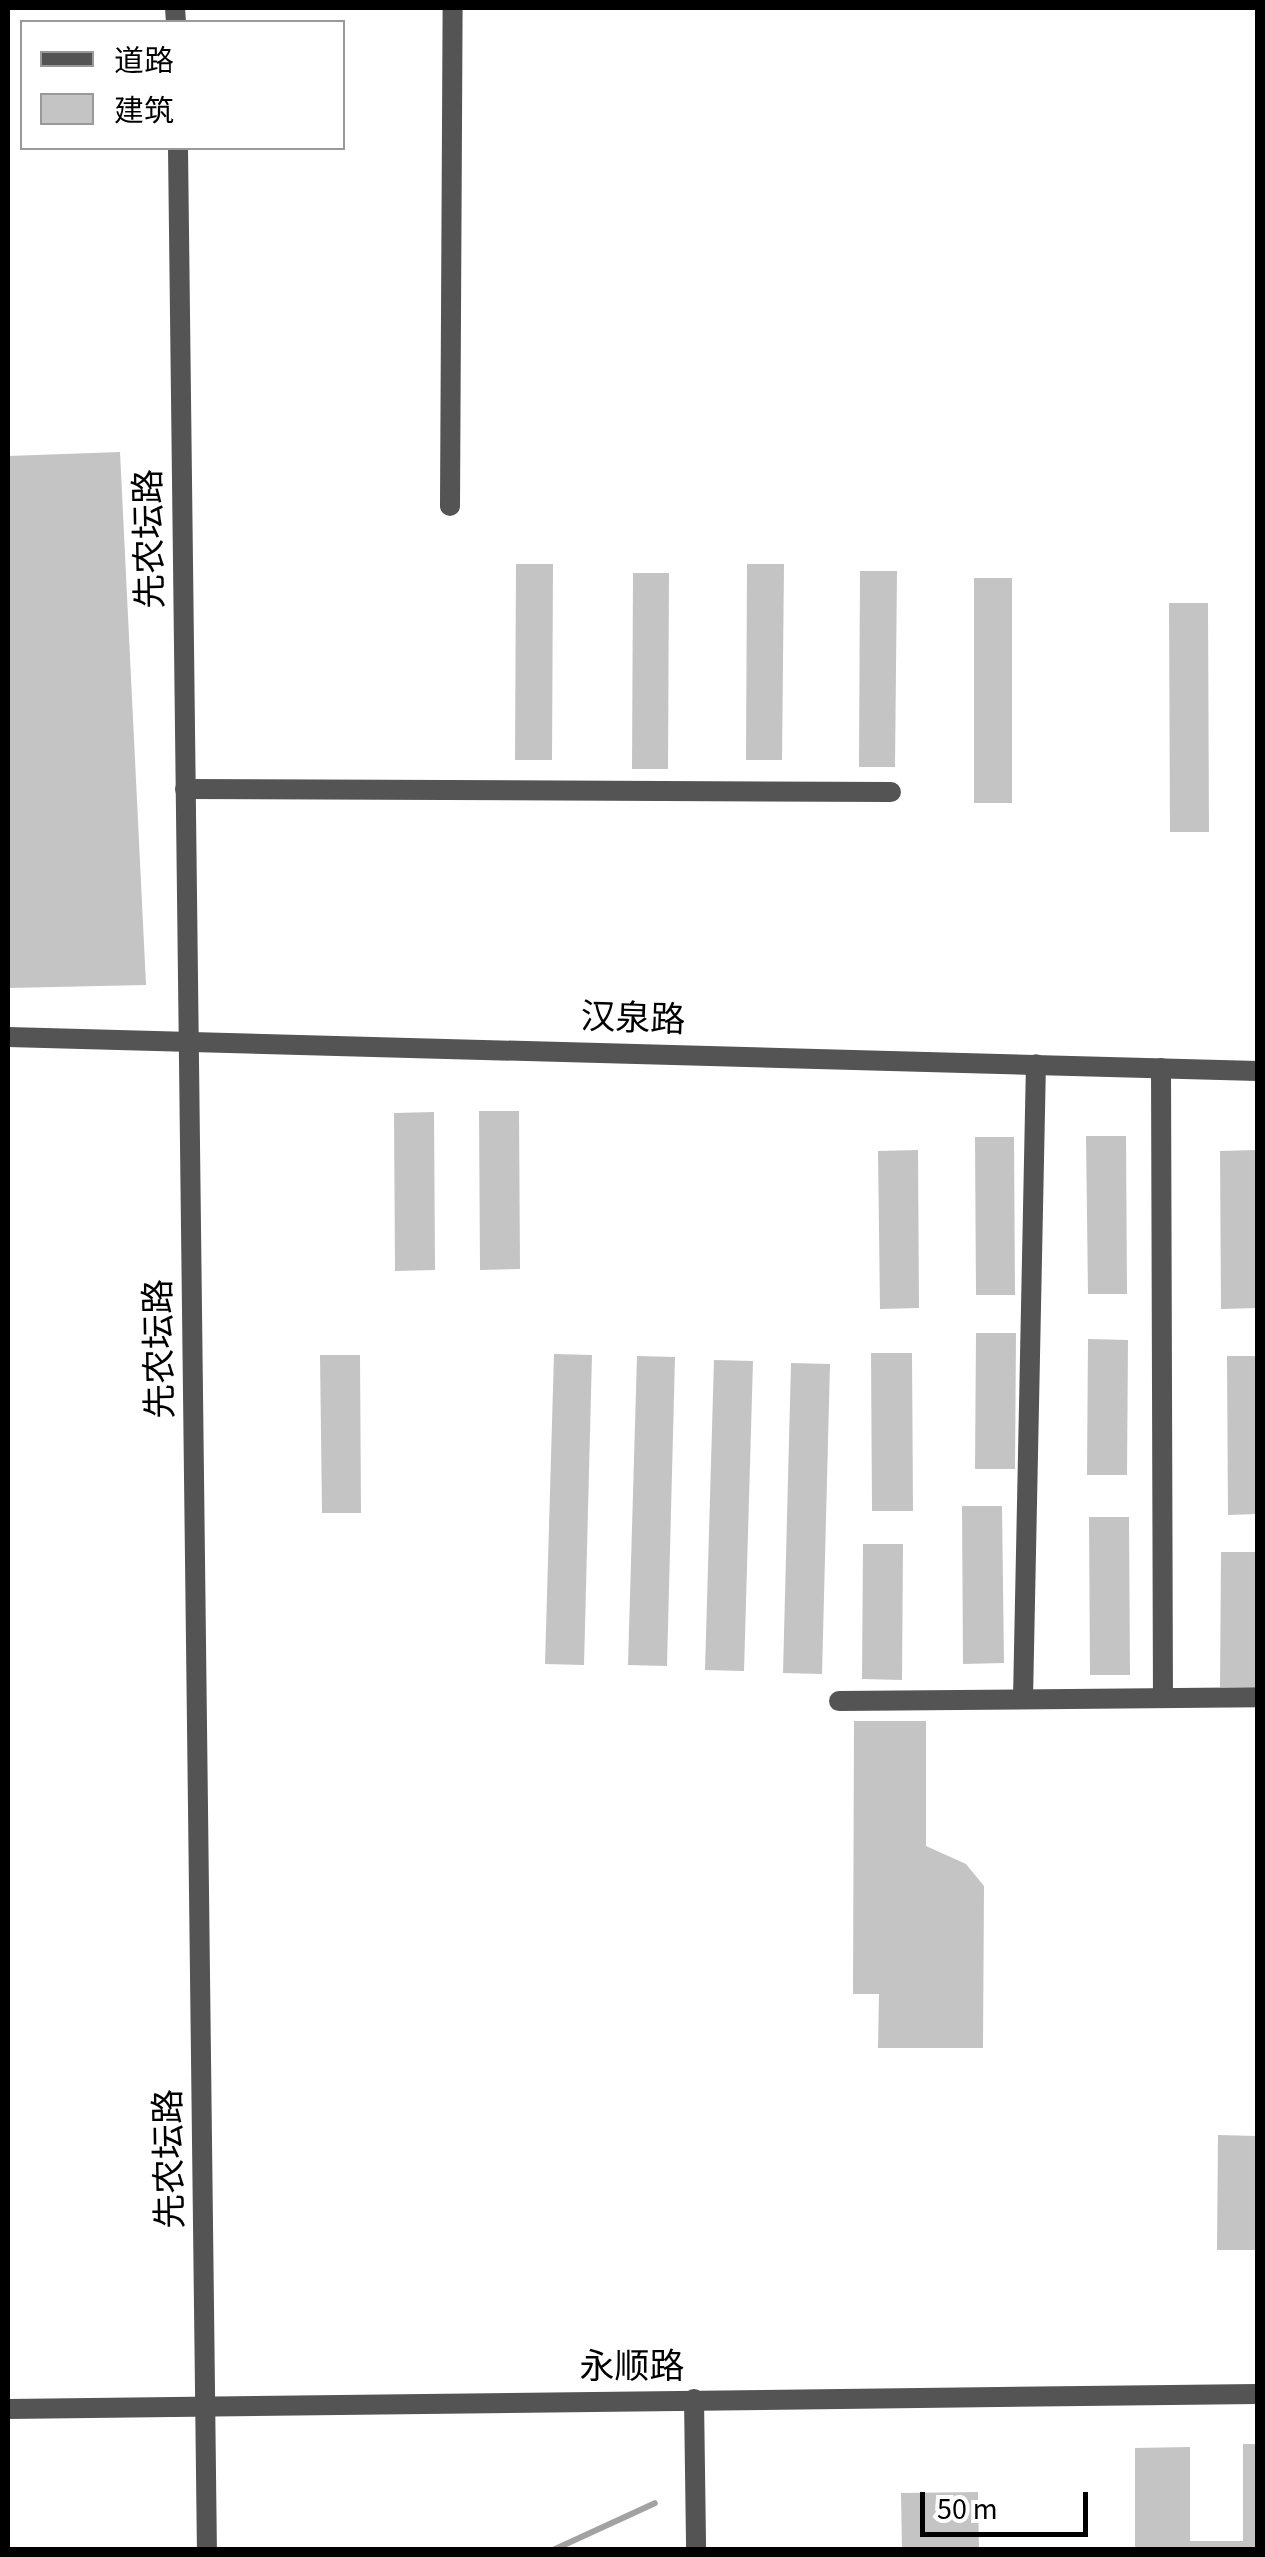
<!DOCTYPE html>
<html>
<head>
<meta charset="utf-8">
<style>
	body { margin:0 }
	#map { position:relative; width:1265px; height:2557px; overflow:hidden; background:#fff; font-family:"Source Sans 3","Noto Sans SC",sans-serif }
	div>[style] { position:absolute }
	.stream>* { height:6px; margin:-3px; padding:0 3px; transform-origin:3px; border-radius:3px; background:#a2a2a2 }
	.building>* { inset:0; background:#c4c4c4 }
	.minor>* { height:20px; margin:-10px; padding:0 10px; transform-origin:10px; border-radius:10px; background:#545454 }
	.tertiary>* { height:20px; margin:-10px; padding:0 10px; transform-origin:10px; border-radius:10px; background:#545454 }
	span { translate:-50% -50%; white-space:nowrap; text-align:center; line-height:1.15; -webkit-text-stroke:8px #fff; paint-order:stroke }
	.street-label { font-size:35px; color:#000 }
	.frame { position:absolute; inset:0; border:10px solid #000; pointer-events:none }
	.legend { position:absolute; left:20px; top:20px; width:325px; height:130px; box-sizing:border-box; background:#fff; border:2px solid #999; margin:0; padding:12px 18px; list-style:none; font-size:30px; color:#000 }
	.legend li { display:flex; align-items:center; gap:20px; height:50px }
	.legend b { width:50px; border:2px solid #999 }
	.scale { position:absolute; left:920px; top:2492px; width:168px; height:45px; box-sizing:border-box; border:5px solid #000; border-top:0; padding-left:12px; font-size:30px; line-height:35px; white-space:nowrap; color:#000; -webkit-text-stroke:8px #fff; paint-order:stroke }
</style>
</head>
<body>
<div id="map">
	<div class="stream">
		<div style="left:553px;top:2550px;width:112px;rotate:-24.7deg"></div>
	</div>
	<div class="building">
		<div style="clip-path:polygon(120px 452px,146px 985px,8px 988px,8px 456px)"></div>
		<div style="clip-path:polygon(516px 564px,553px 564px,552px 760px,515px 760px)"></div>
		<div style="clip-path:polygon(747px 564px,784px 564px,782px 760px,746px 760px)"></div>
		<div style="clip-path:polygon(860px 571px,897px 571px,895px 767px,859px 767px)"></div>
		<div style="clip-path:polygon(633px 573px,669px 573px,668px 769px,632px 769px)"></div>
		<div style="clip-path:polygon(974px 578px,1012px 578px,1012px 803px,974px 803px)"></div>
		<div style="clip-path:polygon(1169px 603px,1208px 603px,1209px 832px,1170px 832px)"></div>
		<div style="clip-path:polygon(479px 1111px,519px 1111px,520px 1269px,480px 1270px)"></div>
		<div style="clip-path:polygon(434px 1112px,435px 1270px,395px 1271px,394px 1113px)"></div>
		<div style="clip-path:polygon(1086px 1136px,1126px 1136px,1127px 1294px,1088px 1294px)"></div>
		<div style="clip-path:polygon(975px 1137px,1014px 1137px,1015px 1295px,976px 1295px)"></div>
		<div style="clip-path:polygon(918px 1150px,919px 1308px,880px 1309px,878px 1151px)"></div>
		<div style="clip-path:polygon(1258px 1150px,1258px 1308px,1221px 1309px,1220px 1151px)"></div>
		<div style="clip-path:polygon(976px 1333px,1016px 1333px,1015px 1469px,975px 1469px)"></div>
		<div style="clip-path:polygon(1088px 1339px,1128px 1340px,1127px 1475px,1087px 1475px)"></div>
		<div style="clip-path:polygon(871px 1353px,912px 1353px,913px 1511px,872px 1511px)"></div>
		<div style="clip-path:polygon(554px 1354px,592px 1355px,584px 1665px,545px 1664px)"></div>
		<div style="clip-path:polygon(320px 1355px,360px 1355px,361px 1513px,322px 1513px)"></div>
		<div style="clip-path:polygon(637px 1356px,675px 1357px,667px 1666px,628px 1665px)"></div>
		<div style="clip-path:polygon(1227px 1356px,1258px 1356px,1258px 1514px,1228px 1515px)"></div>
		<div style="clip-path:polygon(714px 1360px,753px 1361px,744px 1671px,705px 1670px)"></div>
		<div style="clip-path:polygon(791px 1363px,830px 1364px,822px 1674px,783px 1673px)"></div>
		<div style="clip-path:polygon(962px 1506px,1002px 1506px,1004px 1663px,963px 1664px)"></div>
		<div style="clip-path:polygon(1089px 1517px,1129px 1517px,1130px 1675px,1090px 1675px)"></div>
		<div style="clip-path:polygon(863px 1544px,903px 1544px,902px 1680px,862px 1679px)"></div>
		<div style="clip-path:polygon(1221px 1552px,1258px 1552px,1258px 1687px,1220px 1687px)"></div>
		<div style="clip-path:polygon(854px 1721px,926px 1721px,926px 1846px,966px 1864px,984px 1886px,983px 2048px,878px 2048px,879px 1994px,853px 1994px)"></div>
		<div style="clip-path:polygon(1218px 2135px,1258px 2136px,1258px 2250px,1217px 2250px)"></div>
		<div style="clip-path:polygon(1243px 2444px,1258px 2444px,1258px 2550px,1135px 2550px,1135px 2448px,1190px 2447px,1190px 2541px,1243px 2541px)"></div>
		<div style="clip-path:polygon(978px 2492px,979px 2550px,902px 2550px,901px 2493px)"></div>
	</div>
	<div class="minor">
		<div style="left:450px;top:506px;width:498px;rotate:-89.7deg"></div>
		<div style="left:185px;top:789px;width:706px;rotate:0.24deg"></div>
		<div style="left:1161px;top:1068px;width:630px;rotate:89.82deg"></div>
		<div style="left:1023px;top:1699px;width:635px;rotate:-88.83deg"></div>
		<div style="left:839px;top:1701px;width:419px;rotate:-0.5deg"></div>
		<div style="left:694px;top:2399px;width:151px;rotate:89.2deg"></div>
	</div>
	<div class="tertiary">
		<div style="left:175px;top:8px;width:14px;rotate:86deg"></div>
		<div style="left:178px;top:148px;width:2402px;rotate:89.31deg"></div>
		<div style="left:8px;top:1037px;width:1250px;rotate:1.56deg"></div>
		<div style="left:8px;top:2409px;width:1250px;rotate:-0.69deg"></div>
	</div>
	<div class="street-label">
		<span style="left:150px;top:539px;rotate:-91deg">先农坛路</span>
		<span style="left:633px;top:1019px;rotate:2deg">汉泉路</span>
		<span style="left:160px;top:1349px;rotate:-91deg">先农坛路</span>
		<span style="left:170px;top:2159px;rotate:-91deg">先农坛路</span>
		<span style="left:632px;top:2367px">永顺路</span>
	</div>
	<div class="frame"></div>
	<ul class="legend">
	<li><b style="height:12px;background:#545454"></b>道路</li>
	<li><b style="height:28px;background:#c4c4c4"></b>建筑</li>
	</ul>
	<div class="scale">50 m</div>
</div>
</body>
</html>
